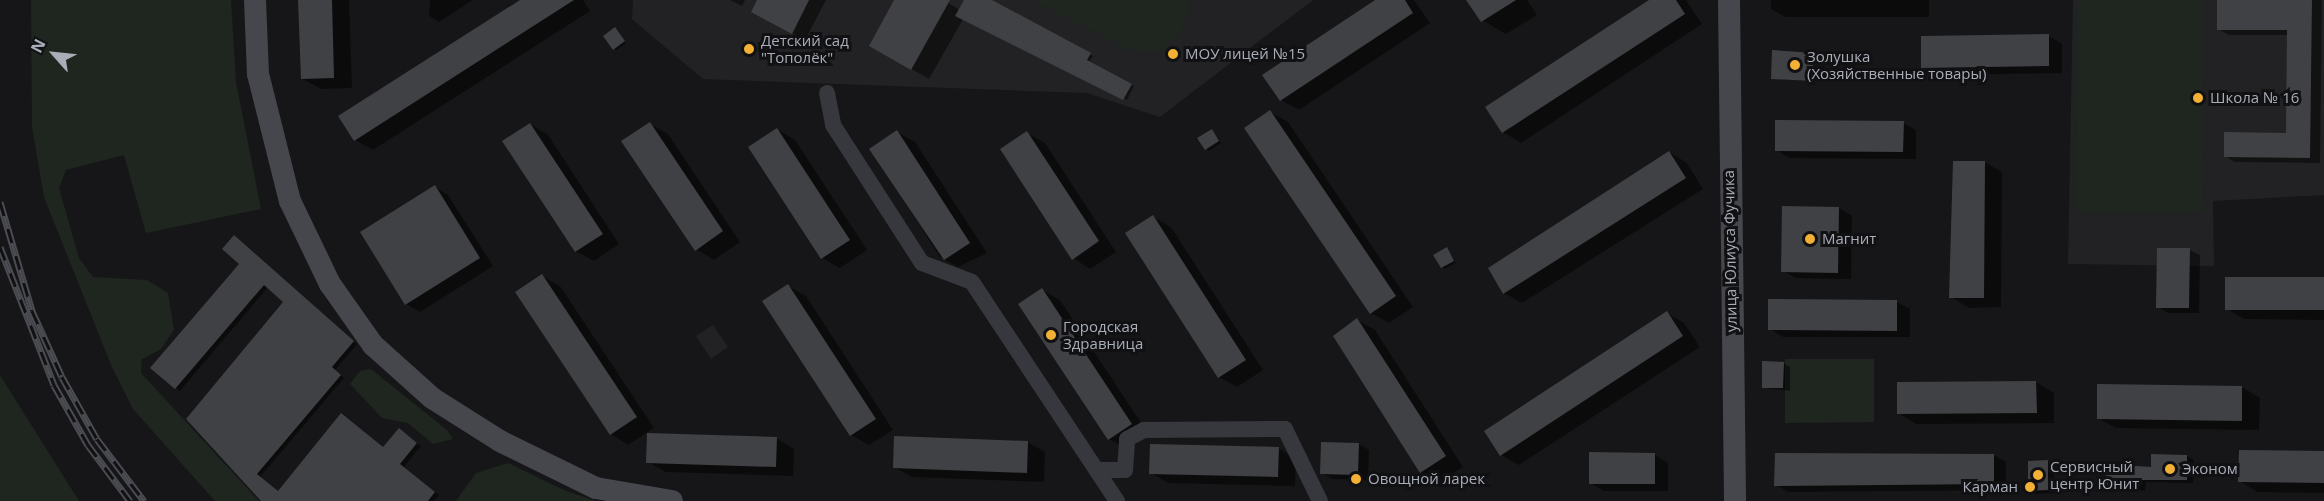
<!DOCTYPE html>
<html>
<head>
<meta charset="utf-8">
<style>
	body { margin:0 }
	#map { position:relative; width:2324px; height:501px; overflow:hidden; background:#161618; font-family:"Open Sans",sans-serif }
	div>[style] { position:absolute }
	.built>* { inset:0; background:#222225 }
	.green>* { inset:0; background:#1e261f }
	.shadow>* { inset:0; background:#0007 }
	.building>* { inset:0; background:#404145 }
	.street>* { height:16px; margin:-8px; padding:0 8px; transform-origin:8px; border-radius:8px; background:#37383d }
	.secondary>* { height:22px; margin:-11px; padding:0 11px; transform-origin:11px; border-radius:11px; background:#45474d }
	.rail>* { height:7px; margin-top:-3.5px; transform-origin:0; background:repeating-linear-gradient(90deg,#111113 0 14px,#4a4c52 0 28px); box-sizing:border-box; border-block:2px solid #4a4c52 }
	.dots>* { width:16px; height:16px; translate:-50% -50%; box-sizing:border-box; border:3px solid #111113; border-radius:50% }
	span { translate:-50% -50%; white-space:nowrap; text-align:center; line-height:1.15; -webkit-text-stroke:6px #111113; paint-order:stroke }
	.poi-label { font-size:15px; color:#a8adb8 }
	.left { translate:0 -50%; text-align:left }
	.right { translate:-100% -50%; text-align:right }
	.street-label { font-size:15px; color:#a8adb8 }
	.north { position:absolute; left:24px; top:24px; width:60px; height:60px; -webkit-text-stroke:4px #111113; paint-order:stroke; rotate:297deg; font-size:16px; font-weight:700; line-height:24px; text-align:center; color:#a8adb8 }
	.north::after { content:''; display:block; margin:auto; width:21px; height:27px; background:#a8adb8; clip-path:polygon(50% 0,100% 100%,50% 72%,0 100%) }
</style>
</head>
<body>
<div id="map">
	<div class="built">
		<div style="clip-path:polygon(633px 0,1313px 0,1160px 117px,1087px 93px,703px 79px,632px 19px)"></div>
		<div style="clip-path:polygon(2073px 0,2324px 0,2324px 195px,2213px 201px,2214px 266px,2068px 264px)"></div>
		<div style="clip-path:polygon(713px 325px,728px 347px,711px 359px,696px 336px)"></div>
	</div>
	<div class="green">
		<div style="clip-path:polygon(31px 0,231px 0,236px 82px,261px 209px,146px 233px,124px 155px,66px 170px,59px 188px,79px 258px,93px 277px,147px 280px,168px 293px,174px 330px,161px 349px,142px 359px,141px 373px,259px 501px,215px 501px,133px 409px,111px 365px,44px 197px,32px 127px)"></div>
		<div style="clip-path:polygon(1032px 0,1186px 0,1189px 12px,1178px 37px,1159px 51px,1134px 52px)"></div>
		<div style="clip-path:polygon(2077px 0,2204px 0,2203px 212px,2076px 212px)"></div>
		<div style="clip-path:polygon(1785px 359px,1874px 359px,1874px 422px,1785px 423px)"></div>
		<div style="clip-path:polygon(371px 369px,447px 430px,453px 439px,433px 444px,408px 423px,382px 418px,350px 384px,360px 371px)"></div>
		<div style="clip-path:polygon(0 375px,79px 501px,0 501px)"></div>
		<div style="clip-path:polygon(508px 463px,566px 491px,596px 501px,456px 501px,476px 473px)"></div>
	</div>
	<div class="shadow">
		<div style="clip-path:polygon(300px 0,349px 0,352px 88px,321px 89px,303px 79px)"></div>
		<div style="clip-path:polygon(430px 0,473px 0,439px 22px,429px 16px)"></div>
		<div style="clip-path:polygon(523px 0,583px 0,590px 11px,373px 150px,355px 140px)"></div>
		<div style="clip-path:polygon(730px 0,745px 0,742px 6px)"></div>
		<div style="clip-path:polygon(759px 0,826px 0,805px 40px,766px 19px)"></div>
		<div style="clip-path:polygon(896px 0,943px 0,960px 10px,965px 0,989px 0,1093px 56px,1089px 62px,1134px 86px,1127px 100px,963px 19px,929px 79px,871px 46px)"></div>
		<div style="clip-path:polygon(1378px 0,1414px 0,1430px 23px,1299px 110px,1281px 100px)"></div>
		<div style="clip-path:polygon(1468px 0,1527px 0,1537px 15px,1506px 34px,1482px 20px)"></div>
		<div style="clip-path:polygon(1652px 0,1686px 0,1702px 24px,1521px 143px,1503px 132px,1487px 108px)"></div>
		<div style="clip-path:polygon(1771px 0,1929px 0,1929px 17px,1785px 17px,1771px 9px)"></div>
		<div style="clip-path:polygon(2219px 0,2322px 0,2320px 163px,2235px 162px,2225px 156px,2287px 134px,2288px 35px,2229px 35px,2218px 29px)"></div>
		<div style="clip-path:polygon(618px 31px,626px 43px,617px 50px,614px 49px)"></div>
		<div style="clip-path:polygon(2049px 36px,2062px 44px,2062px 73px,1935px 75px,1922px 67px)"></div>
		<div style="clip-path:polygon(1813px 54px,1814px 82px,1772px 78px)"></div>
		<div style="clip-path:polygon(1270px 112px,1288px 122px,1413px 307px,1389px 323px,1371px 313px)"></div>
		<div style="clip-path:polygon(1903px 123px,1916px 130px,1916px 159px,1790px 158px,1776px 150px)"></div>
		<div style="clip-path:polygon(530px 124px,548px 135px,619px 244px,594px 261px,576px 251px)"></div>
		<div style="clip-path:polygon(650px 124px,668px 134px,740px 242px,714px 260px,696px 249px)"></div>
		<div style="clip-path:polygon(778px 130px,795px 140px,867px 250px,840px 268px,822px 258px)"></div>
		<div style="clip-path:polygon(1212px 131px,1221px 143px,1209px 151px,1206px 149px)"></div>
		<div style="clip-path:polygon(897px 132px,915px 142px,987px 253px,958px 267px,940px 257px,871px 149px)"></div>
		<div style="clip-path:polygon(1027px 133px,1045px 143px,1116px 252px,1090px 269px,1073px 258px)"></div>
		<div style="clip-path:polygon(1669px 152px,1687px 163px,1703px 189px,1522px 303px,1504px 293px,1490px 268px)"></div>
		<div style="clip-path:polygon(1984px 162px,2002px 172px,2001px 307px,1969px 308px,1951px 297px)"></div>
		<div style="clip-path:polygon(435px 187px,448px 195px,493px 266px,420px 312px,406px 304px)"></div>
		<div style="clip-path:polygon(1839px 208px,1852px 216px,1851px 279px,1796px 278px,1783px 271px)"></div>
		<div style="clip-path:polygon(1153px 217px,1171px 227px,1263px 370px,1237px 387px,1219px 377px)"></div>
		<div style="clip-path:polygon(238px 240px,357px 344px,335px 370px,344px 378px,260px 477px,279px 492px,384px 448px,403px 432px,421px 446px,403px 468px,439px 495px,434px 501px,264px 501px,188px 419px,285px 302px,268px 287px,180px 391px,152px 368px,241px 264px)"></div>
		<div style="clip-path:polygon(1447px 249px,1456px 263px,1445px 269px,1442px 267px)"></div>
		<div style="clip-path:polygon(2189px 250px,2200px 255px,2199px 313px,2168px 313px,2158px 307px)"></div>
		<div style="clip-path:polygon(542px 276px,560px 286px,654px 428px,628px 445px,611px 434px)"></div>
		<div style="clip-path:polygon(2324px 279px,2324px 320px,2244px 319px,2227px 309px)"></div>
		<div style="clip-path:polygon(788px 286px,806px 296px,893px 430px,869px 445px,851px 435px)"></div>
		<div style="clip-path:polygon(1042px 290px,1060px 300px,1149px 435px,1127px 449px,1109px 439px,1020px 304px)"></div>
		<div style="clip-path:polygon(1897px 302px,1910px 309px,1910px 337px,1783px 337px,1770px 329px)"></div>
		<div style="clip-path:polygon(1667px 313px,1684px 323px,1700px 347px,1519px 465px,1501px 455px)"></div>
		<div style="clip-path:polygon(1357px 320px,1375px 330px,1463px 467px,1439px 482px,1421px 472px)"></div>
		<div style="clip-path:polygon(1783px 363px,1790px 367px,1790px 391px,1764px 388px)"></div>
		<div style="clip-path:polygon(2036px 382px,2054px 393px,2054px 423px,1916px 424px,1898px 413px)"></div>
		<div style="clip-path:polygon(2099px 385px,2242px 387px,2260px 398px,2259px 430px,2116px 428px,2098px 418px)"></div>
		<div style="clip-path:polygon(776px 438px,794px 449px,793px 476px,666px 472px,648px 462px)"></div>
		<div style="clip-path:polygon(1027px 442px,1045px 452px,1044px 482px,912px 477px,894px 467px)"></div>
		<div style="clip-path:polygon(1359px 444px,1369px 450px,1368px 480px,1332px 479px,1322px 473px)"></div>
		<div style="clip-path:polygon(1278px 448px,1296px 459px,1295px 486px,1168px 483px,1151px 473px)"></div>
		<div style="clip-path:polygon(2324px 452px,2324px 493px,2257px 492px,2240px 481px)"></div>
		<div style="clip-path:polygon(1655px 455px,1668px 463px,1668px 491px,1604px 491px,1590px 483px)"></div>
		<div style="clip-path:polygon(1776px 455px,1994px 455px,2006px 462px,2006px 490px,1788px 492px,1776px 485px)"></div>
		<div style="clip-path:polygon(2187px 456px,2194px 460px,2193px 483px,2146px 482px,2145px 491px,2107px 485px)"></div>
		<div style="clip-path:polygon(2048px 462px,2054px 466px,2054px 493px,2036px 494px,2029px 490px)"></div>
	</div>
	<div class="building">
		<div style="clip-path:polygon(298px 0,332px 0,334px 78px,301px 79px)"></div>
		<div style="clip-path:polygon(520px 0,574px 0,354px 141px,338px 116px)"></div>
		<div style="clip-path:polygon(757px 0,809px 0,792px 34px,751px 12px)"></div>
		<div style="clip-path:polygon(894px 0,950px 0,911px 70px,869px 46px)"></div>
		<div style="clip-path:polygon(964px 0,992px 0,1091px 53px,1087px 60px,1132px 84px,1123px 100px,955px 16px)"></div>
		<div style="clip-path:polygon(1375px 0,1405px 0,1413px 13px,1280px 101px,1262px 75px)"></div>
		<div style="clip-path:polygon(1466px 0,1516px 0,1481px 22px)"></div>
		<div style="clip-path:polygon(1649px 0,1676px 0,1685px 14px,1502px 133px,1485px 107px)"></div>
		<div style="clip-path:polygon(2217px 0,2312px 0,2310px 158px,2224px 157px,2224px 132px,2286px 133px,2287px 30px,2217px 30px)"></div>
		<div style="clip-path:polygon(615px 27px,625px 41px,613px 50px,603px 36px)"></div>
		<div style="clip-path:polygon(2049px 34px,2049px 66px,1921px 68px,1921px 36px)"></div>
		<div style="clip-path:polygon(1772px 50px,1814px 53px,1812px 81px,1771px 79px)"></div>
		<div style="clip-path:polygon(1270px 110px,1396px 296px,1370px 314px,1244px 128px)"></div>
		<div style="clip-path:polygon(1775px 120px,1904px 121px,1903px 152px,1775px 151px)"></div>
		<div style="clip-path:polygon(650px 122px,723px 231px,695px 251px,621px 141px)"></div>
		<div style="clip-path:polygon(530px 123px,603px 234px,575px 252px,502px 141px)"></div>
		<div style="clip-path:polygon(777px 128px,850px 240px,821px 259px,748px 147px)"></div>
		<div style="clip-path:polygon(1212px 129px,1219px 141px,1205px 150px,1197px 138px)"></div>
		<div style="clip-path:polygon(897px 130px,970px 243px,944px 260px,869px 149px)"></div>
		<div style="clip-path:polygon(1027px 131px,1099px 241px,1072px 260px,1000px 149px)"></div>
		<div style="clip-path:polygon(1669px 151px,1686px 178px,1503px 294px,1488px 268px)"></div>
		<div style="clip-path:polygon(1953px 161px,1985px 161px,1984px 298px,1949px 298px)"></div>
		<div style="clip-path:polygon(435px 185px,480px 258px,405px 305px,360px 232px)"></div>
		<div style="clip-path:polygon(1782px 206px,1839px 207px,1838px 273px,1781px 272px)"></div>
		<div style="clip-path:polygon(1153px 215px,1246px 360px,1218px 378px,1125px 233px)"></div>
		<div style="clip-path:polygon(234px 235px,354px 341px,332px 367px,341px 375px,257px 474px,278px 491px,341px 413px,383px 447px,399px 428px,417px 443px,400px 464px,435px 492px,428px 501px,261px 501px,186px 419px,283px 302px,264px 285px,175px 389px,150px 368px,239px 264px,222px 249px)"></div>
		<div style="clip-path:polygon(1447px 247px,1454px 261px,1441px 268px,1433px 255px)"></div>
		<div style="clip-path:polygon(2157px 248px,2190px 248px,2189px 308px,2156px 308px)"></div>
		<div style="clip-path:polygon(542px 274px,637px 417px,610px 435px,515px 292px)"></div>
		<div style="clip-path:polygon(2225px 277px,2324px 277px,2324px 310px,2225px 310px)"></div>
		<div style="clip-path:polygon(788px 284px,876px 419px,850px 436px,762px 301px)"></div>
		<div style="clip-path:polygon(1042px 288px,1132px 424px,1108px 440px,1018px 304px)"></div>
		<div style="clip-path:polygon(1768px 299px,1897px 300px,1897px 331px,1768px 330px)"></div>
		<div style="clip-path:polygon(1667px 311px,1683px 336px,1500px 456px,1484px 431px)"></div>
		<div style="clip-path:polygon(1357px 318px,1446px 456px,1420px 473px,1333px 336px)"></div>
		<div style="clip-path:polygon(1762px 361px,1784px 362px,1783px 388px,1762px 388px)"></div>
		<div style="clip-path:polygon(2036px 381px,2037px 413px,1897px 414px,1897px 382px)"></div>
		<div style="clip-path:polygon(2097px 384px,2242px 386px,2242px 421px,2097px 419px)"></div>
		<div style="clip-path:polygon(647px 433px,777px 437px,776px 467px,646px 463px)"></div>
		<div style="clip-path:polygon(894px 436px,1028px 441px,1027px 473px,893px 468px)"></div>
		<div style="clip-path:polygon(1321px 442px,1359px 443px,1358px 475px,1320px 474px)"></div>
		<div style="clip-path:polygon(1150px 444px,1279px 447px,1278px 477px,1149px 474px)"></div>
		<div style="clip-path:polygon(2239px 450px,2324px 451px,2324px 483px,2238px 482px)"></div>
		<div style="clip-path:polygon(1589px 452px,1655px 453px,1655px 484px,1589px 484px)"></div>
		<div style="clip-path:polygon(1775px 453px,1994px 454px,1994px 484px,1774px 486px)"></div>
		<div style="clip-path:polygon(2151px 454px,2187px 455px,2187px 480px,2140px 480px,2139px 488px,2106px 486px,2107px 464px,2151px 467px)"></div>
		<div style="clip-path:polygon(2048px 460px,2048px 490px,2028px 491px,2028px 461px)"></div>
	</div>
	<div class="street">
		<div style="left:827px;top:93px;width:33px;rotate:79deg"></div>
		<div style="left:833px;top:125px;width:164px;rotate:57.2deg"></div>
		<div style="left:922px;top:263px;width:53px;rotate:20.8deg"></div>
		<div style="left:972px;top:282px;width:263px;rotate:56.5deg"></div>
		<div style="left:1097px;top:470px;width:28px"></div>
		<div style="left:1125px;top:470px;width:31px;rotate:-86deg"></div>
		<div style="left:1127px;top:439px;width:19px;rotate:-28deg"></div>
		<div style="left:1144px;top:430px;width:141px;rotate:-0.4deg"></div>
		<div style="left:1285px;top:429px;width:80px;rotate:64.1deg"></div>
	</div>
	<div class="secondary">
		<div style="left:255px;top:0;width:74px;rotate:87.7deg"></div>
		<div style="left:258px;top:74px;width:131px;rotate:75.9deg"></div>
		<div style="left:290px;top:201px;width:92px;rotate:64.3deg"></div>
		<div style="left:330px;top:284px;width:75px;rotate:54.8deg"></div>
		<div style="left:373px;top:345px;width:79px;rotate:41.9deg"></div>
		<div style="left:432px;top:398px;width:80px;rotate:32.3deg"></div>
		<div style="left:500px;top:441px;width:107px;rotate:26.1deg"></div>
		<div style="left:596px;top:488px;width:77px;rotate:9.7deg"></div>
		<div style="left:1729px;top:0;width:501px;rotate:89.31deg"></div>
	</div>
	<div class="rail">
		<div style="left:0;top:202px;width:114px;rotate:73.6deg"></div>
		<div style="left:32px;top:311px;width:72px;rotate:65.6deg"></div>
		<div style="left:62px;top:377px;width:71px;rotate:60.6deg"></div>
		<div style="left:97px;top:439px;width:78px;rotate:52.8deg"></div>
		<div style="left:0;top:247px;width:148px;rotate:68.6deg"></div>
		<div style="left:54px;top:385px;width:69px;rotate:60.5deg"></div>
		<div style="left:88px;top:445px;width:70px;rotate:53.1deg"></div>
	</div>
	<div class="dots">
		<div style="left:749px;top:49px;background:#f2b134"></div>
		<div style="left:1173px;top:54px;background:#f2b134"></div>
		<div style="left:1795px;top:65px;background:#f2b134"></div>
		<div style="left:2198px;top:98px;background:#f2b134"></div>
		<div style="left:1810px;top:239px;background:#f2b134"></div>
		<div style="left:1051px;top:335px;background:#f2b134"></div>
		<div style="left:2170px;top:469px;background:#f2b134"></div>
		<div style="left:2038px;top:475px;background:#f2b134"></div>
		<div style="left:1356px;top:479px;background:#f2b134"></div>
		<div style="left:2030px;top:487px;background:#f2b134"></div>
	</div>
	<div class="poi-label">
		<span class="left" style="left:761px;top:49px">Детский сад<br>"Тополёк"</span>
		<span class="left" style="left:1185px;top:54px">МОУ лицей №15</span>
		<span class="left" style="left:1807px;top:65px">Золушка<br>(Хозяйственные товары)</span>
		<span class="left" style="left:2210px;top:98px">Школа № 16</span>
		<span class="left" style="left:1822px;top:239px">Магнит</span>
		<span class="left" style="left:1063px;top:335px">Городская<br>Здравница</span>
		<span class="left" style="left:2050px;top:475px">Сервисный<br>центр Юнит</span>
		<span class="left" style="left:2182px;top:469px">Эконом</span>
		<span class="left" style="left:1368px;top:479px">Овощной ларек</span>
		<span class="right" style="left:2018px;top:487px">Карман</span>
	</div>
	<div class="street-label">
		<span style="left:1730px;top:251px;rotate:-91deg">улица Юлиуса Фучика</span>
	</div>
	<div class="north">N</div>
</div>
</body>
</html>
